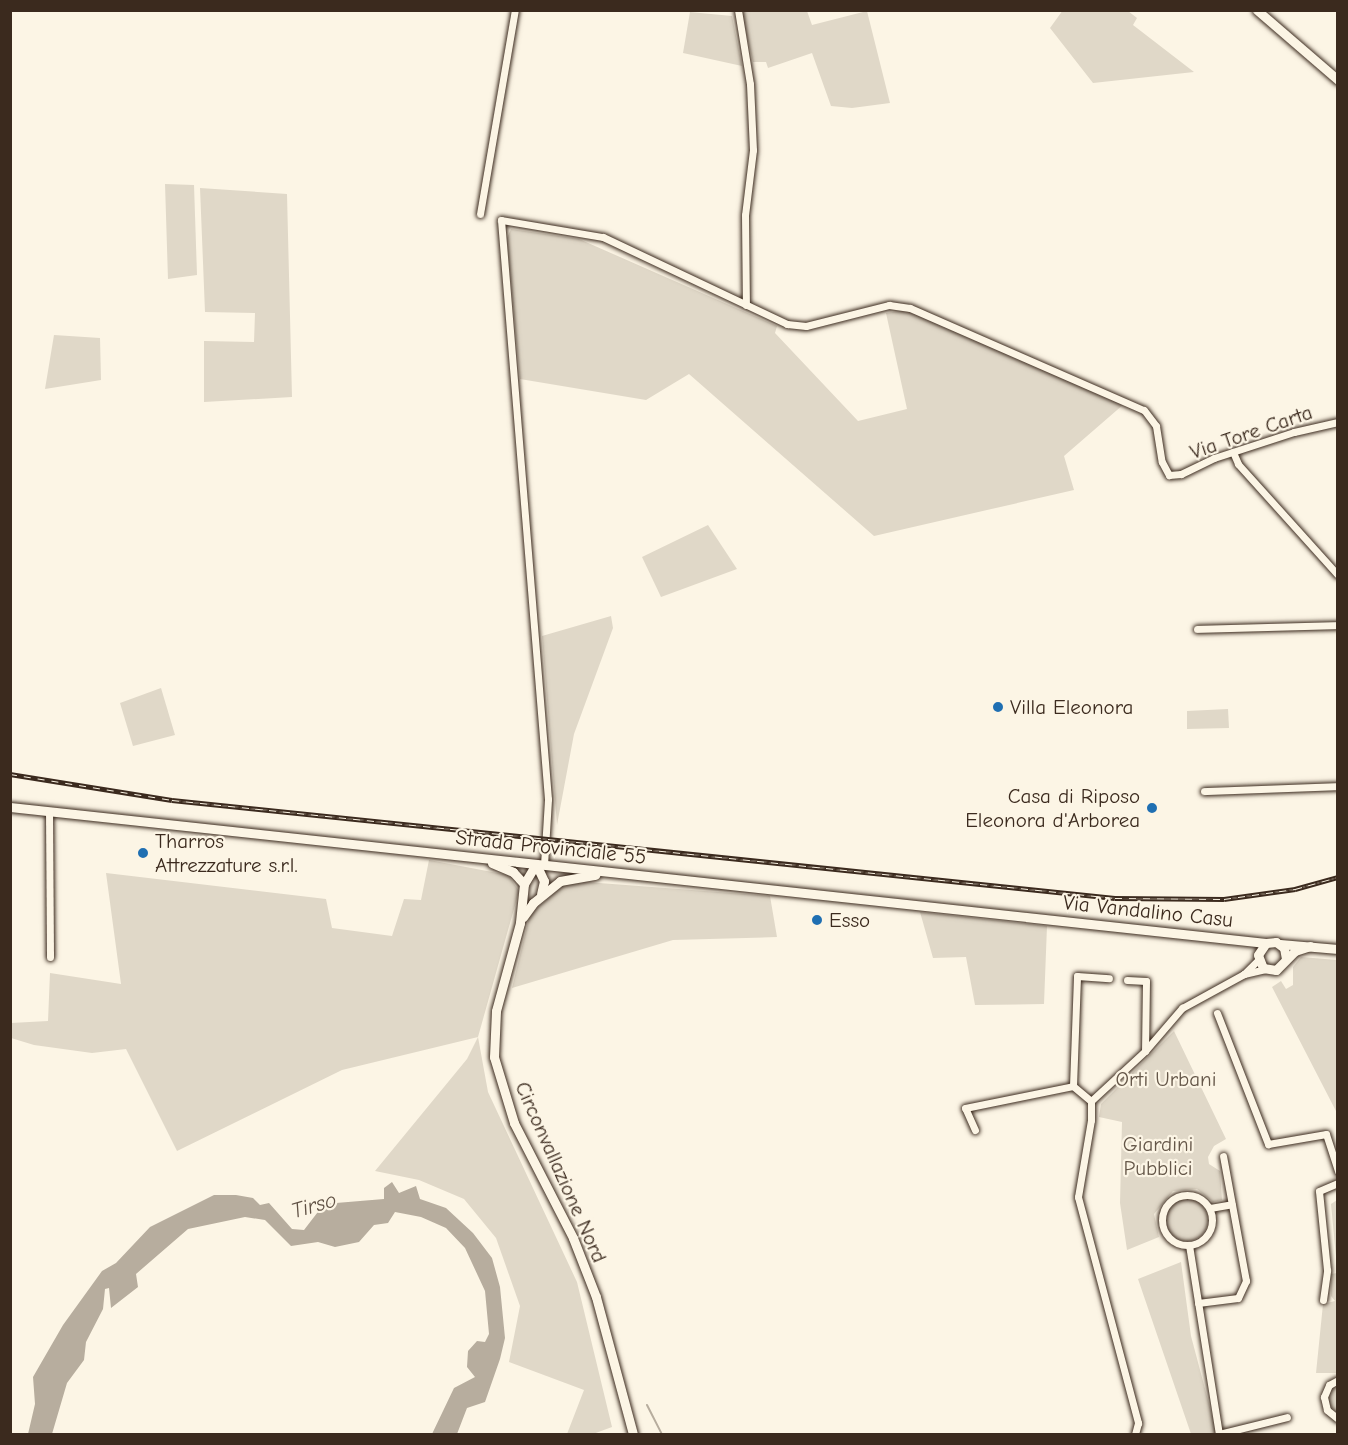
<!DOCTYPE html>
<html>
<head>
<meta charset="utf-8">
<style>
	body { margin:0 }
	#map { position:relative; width:1348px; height:1445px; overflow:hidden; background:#fcf5e5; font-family:"Comic Neue",sans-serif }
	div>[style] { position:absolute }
	.green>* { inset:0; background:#e0d8c8 }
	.round { border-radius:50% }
	.water>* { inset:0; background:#b7ad9e }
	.stream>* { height:2px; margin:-1px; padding:0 1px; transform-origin:1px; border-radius:1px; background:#b7ad9e }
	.roads { filter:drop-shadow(0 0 2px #3b2a1e) drop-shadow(0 0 2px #3b2a1e) }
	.minor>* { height:7px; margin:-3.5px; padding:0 3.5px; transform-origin:3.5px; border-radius:3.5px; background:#fcf5e5 }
	.minor>.ring { margin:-3.5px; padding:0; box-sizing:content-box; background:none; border:7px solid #fcf5e5; border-radius:50% }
	.secondary>* { height:9px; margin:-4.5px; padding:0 4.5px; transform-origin:4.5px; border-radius:4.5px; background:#fcf5e5 }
	.rail>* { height:4.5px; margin-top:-2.25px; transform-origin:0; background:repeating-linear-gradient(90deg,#fcf5e5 0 7px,#3b2a1e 0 14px); box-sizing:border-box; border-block:2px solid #3b2a1e }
	.dots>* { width:16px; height:16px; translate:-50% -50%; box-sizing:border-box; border:3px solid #fcf5e5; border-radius:50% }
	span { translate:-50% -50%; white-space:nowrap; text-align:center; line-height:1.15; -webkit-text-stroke:4.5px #fcf5e5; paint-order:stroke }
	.street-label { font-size:21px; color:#3b2a1e }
	.poi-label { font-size:21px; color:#3b2a1e }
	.left { translate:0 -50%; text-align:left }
	.right { translate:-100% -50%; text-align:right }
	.park-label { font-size:21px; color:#645648 }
	.water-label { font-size:22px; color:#605144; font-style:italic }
	.frame { position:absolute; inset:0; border:12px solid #3b2a1e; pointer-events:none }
</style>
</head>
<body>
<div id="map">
	<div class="green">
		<div style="clip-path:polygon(1063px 10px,1128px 11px,1137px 18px,1133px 25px,1194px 72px,1093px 83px,1050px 28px)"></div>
		<div style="clip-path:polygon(741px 11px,807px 11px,812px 25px,867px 11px,890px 103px,852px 108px,831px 106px,812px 53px,768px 68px,766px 62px,753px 62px)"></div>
		<div style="clip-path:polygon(690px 12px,732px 16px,742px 66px,683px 53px)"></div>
		<div style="clip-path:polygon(165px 184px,194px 185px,197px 275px,168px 279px)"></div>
		<div style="clip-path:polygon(200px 188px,287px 194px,292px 397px,204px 402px,204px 341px,254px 342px,255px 313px,205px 312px)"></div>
		<div style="clip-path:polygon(511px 229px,579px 239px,777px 326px,775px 333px,858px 421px,907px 409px,886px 313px,906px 310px,1124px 404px,1064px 456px,1074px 490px,874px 536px,689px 374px,646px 400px,520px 379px,507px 238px)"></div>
		<div style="clip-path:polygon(54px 335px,100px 338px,101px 380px,45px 389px)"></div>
		<div style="clip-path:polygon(708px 525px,737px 569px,661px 597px,642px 557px)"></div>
		<div style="clip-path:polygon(611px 616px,613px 628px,574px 734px,557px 825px,542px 636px)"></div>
		<div style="clip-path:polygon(161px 688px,175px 735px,133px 746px,120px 703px)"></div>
		<div style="clip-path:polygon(1228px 709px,1229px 728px,1187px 729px,1187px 711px)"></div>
		<div style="clip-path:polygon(429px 860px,508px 875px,519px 891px,478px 1037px,488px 1092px,577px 1282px,612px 1427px,593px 1434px,567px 1434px,584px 1390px,509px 1362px,520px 1306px,496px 1238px,464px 1199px,419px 1180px,375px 1171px,467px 1059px,478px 1037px,342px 1070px,177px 1151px,126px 1049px,92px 1053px,34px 1045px,11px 1038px,11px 1023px,48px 1021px,50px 973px,121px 984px,106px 873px,326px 899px,332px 928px,392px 936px,404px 899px,421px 900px)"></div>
		<div style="clip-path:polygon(586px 882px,770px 896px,777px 937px,673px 940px,512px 988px,530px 914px,565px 884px)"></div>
		<div style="clip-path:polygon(920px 912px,1047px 926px,1044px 1004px,975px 1005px,966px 957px,933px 958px)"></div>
		<div style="clip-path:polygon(1301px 957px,1337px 960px,1337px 1113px,1272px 987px,1281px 981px,1286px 989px,1293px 985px,1293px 967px)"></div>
		<div style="clip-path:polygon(1174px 1031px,1226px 1139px,1214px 1146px,1208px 1157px,1209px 1164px,1220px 1171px,1222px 1200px,1213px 1202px,1197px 1189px,1173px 1191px,1154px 1214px,1159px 1237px,1127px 1250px,1120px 1203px,1122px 1122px,1099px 1117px,1101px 1104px)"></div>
		<div class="round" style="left:1166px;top:1199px;width:42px;height:42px"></div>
		<div style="clip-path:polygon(1337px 1200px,1337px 1267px,1331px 1204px)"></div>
		<div style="clip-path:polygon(1181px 1262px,1191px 1336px,1217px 1434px,1191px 1434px,1138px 1279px)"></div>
		<div style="clip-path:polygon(1337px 1273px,1337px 1373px,1316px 1373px,1323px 1304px,1335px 1301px,1331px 1296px,1331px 1274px)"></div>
		<div style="clip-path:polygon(1337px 1385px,1337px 1414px,1328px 1402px,1330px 1391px)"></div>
	</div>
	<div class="water">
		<div style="clip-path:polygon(392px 1182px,399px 1193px,416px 1186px,420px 1199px,446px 1208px,473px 1233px,492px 1258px,500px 1287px,505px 1338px,500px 1359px,485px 1402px,467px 1408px,457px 1434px,432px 1434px,454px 1388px,475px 1377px,467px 1367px,468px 1351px,477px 1341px,485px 1342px,489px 1334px,485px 1291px,465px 1248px,446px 1228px,421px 1217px,395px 1212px,388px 1223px,374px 1225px,359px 1242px,335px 1247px,318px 1242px,291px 1246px,265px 1220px,245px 1217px,188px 1229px,136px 1274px,138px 1287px,111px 1308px,109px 1288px,105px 1289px,103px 1309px,86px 1342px,84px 1360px,67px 1383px,52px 1434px,28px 1434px,35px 1404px,33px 1377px,63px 1325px,102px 1271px,116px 1263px,150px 1227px,214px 1195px,236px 1195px,253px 1198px,260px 1205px,269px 1203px,292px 1229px,304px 1230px,324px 1204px,384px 1199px,384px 1188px)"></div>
	</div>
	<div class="stream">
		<div style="left:647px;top:1405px;width:33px;rotate:63deg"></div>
	</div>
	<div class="roads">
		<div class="minor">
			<div style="left:738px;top:10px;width:75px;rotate:80.8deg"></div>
			<div style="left:750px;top:84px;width:66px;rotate:87.4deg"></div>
			<div style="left:753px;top:150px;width:65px;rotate:97deg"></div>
			<div style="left:745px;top:215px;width:90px;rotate:89.4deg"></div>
			<div style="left:480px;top:214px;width:207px;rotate:-80.3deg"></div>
			<div style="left:1233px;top:452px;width:13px;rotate:67deg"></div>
			<div style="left:1238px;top:464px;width:149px;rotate:48deg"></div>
			<div style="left:1197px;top:629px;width:141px;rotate:-1.6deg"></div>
			<div style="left:1204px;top:791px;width:134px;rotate:-2.1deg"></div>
			<div style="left:49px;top:811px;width:146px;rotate:89.6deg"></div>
			<div style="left:544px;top:865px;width:66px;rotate:-86.5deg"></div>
			<div style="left:548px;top:799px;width:581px;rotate:-94.64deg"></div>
			<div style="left:501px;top:220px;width:103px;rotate:9.5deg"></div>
			<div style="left:603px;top:237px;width:204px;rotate:25.3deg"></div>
			<div style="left:787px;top:324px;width:19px;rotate:6deg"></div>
			<div style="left:806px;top:326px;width:86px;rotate:-14.2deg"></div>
			<div style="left:889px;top:305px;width:21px;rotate:8deg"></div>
			<div style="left:910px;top:308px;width:255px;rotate:23.6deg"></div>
			<div style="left:1144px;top:410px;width:20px;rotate:53deg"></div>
			<div style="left:1156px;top:426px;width:36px;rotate:81deg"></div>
			<div style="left:1162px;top:462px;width:15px;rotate:62deg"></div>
			<div style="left:1169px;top:475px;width:12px;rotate:-5deg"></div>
			<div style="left:1181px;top:474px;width:37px;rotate:-26deg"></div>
			<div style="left:1214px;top:458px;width:84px;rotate:-18deg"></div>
			<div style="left:1294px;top:432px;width:45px;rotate:-12.8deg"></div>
			<div style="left:1244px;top:974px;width:20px;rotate:-45deg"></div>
			<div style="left:1127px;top:980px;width:19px;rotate:3deg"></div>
			<div style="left:1146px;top:981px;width:70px;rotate:90.8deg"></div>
			<div style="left:1217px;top:1013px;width:141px;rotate:68.7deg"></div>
			<div style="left:1268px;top:1144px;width:59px;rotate:-9.8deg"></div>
			<div style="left:1326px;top:1134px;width:40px;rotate:72deg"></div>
			<div style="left:1073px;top:1086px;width:110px;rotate:-87.9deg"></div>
			<div style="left:1077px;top:976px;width:32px;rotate:4deg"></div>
			<div style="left:1091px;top:1101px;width:19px;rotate:90deg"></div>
			<div style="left:1091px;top:1120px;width:78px;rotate:99.6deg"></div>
			<div style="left:1078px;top:1197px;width:234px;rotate:75.1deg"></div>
			<div style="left:1138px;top:1423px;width:11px;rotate:105deg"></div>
			<div style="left:1091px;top:1101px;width:74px;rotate:-42.8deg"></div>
			<div style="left:1145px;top:1051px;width:57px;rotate:-49.3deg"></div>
			<div style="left:1182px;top:1008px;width:71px;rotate:-28.7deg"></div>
			<div style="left:1244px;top:974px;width:23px;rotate:-13deg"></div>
			<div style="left:975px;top:1130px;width:24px;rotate:-114deg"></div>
			<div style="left:965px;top:1108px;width:110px;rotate:-11.5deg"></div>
			<div style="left:1073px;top:1086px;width:23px;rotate:40deg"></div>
			<div class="ring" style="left:1162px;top:1195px;width:43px;height:43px"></div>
			<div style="left:1210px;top:1208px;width:22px;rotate:-10deg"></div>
			<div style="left:1189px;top:1245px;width:191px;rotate:81deg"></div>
			<div style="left:1323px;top:1300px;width:30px;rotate:-82deg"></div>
			<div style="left:1327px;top:1270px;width:79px;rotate:-95.8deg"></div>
			<div style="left:1319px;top:1191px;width:21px;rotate:-23deg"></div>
			<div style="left:1198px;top:1303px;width:40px;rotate:-7.1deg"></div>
			<div style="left:1238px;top:1298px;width:19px;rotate:-65deg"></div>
			<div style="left:1246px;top:1281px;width:127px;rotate:-100.4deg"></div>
			<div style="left:1338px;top:1380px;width:10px;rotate:151deg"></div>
			<div style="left:1329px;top:1385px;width:13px;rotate:113deg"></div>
			<div style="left:1324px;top:1397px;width:13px;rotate:77deg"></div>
			<div style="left:1327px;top:1410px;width:14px;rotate:39deg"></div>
			<div style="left:1219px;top:1434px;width:70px;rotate:-14deg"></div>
		</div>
		<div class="secondary">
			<div style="left:1257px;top:10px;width:107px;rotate:40.8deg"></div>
			<div style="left:10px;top:807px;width:1263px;rotate:6.18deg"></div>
			<div style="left:492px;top:863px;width:23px;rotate:23deg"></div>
			<div style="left:513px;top:872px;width:16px;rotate:47deg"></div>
			<div style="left:536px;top:864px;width:23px;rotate:121deg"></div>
			<div style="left:524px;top:884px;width:39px;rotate:96deg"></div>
			<div style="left:520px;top:923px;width:91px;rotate:105.3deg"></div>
			<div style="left:496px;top:1011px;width:46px;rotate:92.5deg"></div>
			<div style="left:494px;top:1057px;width:69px;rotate:73.1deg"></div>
			<div style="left:514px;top:1123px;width:129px;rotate:62.8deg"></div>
			<div style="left:573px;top:1238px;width:63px;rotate:68.7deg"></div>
			<div style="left:596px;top:1297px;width:142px;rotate:74.9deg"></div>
			<div style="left:536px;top:864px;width:19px;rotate:65deg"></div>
			<div style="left:544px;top:881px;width:13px;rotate:103deg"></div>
			<div style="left:523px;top:917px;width:17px;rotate:-54deg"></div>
			<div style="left:533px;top:903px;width:35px;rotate:-39deg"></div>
			<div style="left:560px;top:881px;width:36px;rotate:-10deg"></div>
			<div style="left:1280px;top:944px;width:58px;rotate:4.9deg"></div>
			<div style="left:1286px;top:959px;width:11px;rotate:-100deg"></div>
			<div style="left:1284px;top:948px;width:10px;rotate:-143deg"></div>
			<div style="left:1276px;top:942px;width:10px;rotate:174deg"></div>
			<div style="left:1266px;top:943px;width:14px;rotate:124deg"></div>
			<div style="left:1258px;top:955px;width:14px;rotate:69deg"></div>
			<div style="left:1263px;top:968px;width:13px;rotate:9deg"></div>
			<div style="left:1276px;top:970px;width:27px;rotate:-45deg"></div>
			<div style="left:1295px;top:951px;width:16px;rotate:-18deg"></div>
		</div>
	</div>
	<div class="rail">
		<div style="left:10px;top:774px;width:164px;rotate:9.1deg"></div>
		<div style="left:172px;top:800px;width:948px;rotate:5.93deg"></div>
		<div style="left:1115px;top:898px;width:109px;rotate:0.5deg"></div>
		<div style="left:1224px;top:899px;width:72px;rotate:-8deg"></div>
		<div style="left:1295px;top:889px;width:45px;rotate:-15.6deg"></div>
	</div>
	<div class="dots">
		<div style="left:998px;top:707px;background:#1f6fb2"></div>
		<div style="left:1152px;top:808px;background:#1f6fb2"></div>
		<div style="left:143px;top:853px;background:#1f6fb2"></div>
		<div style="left:817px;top:920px;background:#1f6fb2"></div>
	</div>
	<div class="street-label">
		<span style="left:1251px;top:432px;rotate:-19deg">Via Tore Carta</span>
		<span style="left:551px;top:847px;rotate:6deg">Strada Provinciale 55</span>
		<span style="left:1148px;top:911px;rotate:6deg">Via Vandalino Casu</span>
		<span style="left:561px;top:1172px;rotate:66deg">Circonvallazione Nord</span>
	</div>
	<div class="poi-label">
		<span class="left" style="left:1010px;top:707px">Villa Eleonora</span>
		<span class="right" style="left:1140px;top:808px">Casa di Riposo<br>Eleonora d'Arborea</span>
		<span class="left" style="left:155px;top:853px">Tharros<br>Attrezzature s.r.l.</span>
		<span class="left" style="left:829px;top:920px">Esso</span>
	</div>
	<div class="park-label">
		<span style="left:1166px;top:1079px">Orti Urbani</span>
		<span style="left:1158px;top:1156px">Giardini<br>Pubblici</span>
	</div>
	<div class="water-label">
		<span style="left:314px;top:1206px;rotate:-16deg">Tirso</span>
	</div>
	<div class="frame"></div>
</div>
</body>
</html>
